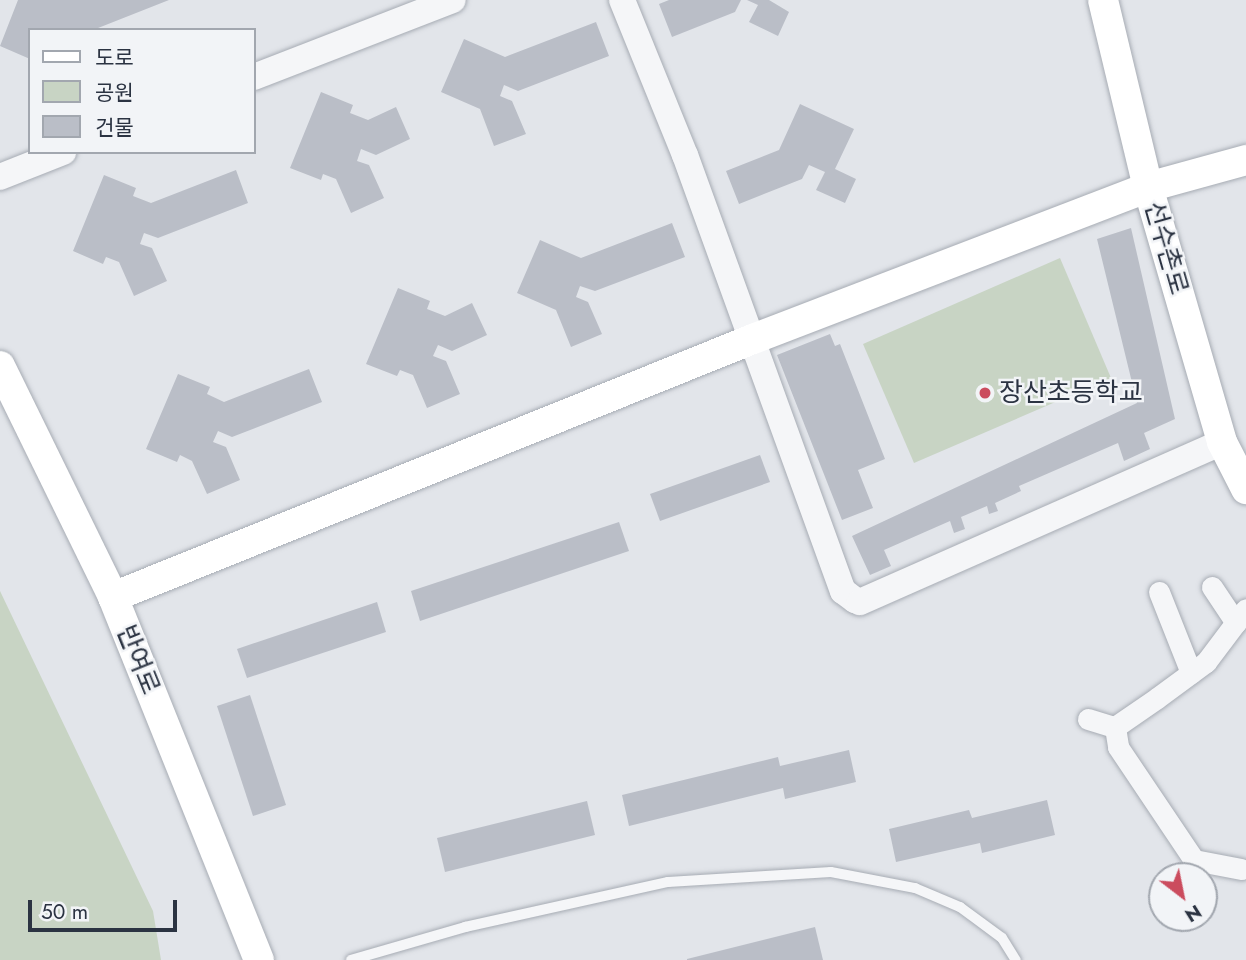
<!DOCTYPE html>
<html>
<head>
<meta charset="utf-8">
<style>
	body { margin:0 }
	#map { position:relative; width:1246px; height:960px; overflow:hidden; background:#e2e5ea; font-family:Jost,"Noto Sans KR",sans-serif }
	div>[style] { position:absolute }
	.green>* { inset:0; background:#c8d4c4 }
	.building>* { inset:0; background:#babec7 }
	.roads { filter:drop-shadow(0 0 2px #a7acb4) drop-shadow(0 0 2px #a7acb4) }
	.service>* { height:10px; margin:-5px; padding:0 5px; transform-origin:5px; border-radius:5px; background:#f5f6f8 }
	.minor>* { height:21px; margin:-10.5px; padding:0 10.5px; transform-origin:10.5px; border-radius:10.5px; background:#f5f6f8 }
	.tertiary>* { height:26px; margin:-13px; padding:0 13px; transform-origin:13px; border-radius:13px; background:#f5f6f8 }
	.secondary>* { height:30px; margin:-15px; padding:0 15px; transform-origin:15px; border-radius:15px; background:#fff }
	.dots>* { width:19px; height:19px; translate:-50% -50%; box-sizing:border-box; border:4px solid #f2f4f7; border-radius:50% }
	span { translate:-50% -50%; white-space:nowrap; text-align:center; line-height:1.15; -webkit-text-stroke:5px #f2f4f7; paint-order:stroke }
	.street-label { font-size:26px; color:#2b3342 }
	.poi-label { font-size:26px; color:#2b3342 }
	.left { translate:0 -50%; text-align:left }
	.legend { position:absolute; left:28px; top:28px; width:228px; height:126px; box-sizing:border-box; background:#f2f4f7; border:2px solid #a2a7af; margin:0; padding:9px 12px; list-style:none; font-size:21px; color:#2b3342 }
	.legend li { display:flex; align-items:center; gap:14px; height:35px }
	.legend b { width:35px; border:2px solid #a2a7af }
	.north { position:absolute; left:1148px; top:862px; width:70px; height:70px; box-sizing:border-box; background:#f2f4f7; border:2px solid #a2a7af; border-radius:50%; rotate:148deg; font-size:19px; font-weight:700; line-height:28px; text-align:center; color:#2b3342 }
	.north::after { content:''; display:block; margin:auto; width:24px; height:32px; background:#cb4c5e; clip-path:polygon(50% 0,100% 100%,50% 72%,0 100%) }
	.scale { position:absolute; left:28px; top:900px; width:149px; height:32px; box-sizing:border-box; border:4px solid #2b3342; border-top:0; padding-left:9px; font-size:21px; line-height:24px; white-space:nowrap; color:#2b3342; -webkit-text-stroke:5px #f2f4f7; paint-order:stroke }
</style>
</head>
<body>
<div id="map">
	<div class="green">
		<div style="clip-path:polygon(1060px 258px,1111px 378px,914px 463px,863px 344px)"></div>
		<div style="clip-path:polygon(0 591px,153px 911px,161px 960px,0 960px)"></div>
	</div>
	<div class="building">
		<div style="clip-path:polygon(18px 0,169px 0,93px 30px,30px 30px,30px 59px,0 46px)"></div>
		<div style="clip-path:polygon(669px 0,741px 0,735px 12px,672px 37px,659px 4px)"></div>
		<div style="clip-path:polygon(747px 0,769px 0,789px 12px,778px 36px,749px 22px,758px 5px)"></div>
		<div style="clip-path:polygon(596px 22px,609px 56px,518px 91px,504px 85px,500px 96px,512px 101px,526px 134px,494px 146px,480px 109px,441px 92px,464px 39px,505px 57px)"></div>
		<div style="clip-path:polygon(321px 92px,353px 105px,350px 113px,368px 120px,396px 107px,410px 139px,376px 155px,361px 149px,357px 161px,369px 165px,384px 198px,351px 213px,336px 179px,323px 174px,321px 180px,290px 168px)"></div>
		<div style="clip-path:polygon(800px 104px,854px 129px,835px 169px,856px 179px,845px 203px,816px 190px,825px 172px,809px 165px,802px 179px,739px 204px,726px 171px,779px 150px)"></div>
		<div style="clip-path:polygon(236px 170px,248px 203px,158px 238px,144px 233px,140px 244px,152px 248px,167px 281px,134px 296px,119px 262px,106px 257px,103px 264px,73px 251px,104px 175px,136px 188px,133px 196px,151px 203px)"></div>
		<div style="clip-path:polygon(672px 223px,685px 257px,595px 291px,580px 286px,576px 297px,588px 302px,602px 334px,571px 347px,556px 310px,517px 293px,540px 240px,581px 258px)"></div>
		<div style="clip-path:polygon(1131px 228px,1175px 419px,1144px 433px,1150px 449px,1124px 461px,1118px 443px,1019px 486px,1021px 491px,995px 503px,998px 511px,989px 514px,987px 506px,961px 517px,965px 529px,954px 533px,950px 521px,884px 550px,891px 566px,870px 575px,852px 536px,1137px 403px,1097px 239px)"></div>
		<div style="clip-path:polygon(398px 288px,430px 301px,427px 309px,445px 316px,472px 303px,487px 335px,452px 351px,438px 345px,433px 356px,446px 361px,460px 394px,427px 408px,413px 375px,400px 370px,397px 376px,366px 364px)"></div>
		<div style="clip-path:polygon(830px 334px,835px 346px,840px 344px,885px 459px,858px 470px,873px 508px,842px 520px,777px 355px)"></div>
		<div style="clip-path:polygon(309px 369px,322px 402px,232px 437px,218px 431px,213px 442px,226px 447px,240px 480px,207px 494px,192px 461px,180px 455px,177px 462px,146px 449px,178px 374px,210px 387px,207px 394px,224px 402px)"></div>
		<div style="clip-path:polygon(760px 455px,770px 482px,660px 521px,650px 494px)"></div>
		<div style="clip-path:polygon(619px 522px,629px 551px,420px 621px,411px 591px)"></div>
		<div style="clip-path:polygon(377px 602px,386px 632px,247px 678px,237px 649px)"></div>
		<div style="clip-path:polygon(250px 695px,286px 805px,253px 816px,217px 706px)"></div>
		<div style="clip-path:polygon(849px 750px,856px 782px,785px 799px,783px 788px,629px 826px,622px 795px,778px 757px,780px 766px)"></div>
		<div style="clip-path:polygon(1047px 800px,1055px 835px,982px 853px,980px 843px,896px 862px,889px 829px,969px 810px,972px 818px)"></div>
		<div style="clip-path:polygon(587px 801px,595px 835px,445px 872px,437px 838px)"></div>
		<div style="clip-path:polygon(815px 927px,823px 960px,687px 960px,687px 959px)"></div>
	</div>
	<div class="roads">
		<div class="service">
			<div style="left:351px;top:960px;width:119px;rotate:-16.1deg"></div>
			<div style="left:465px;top:927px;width:208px;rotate:-12.5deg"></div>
			<div style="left:668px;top:882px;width:163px;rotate:-3.5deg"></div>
			<div style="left:831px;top:872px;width:86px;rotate:10.8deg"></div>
			<div style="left:915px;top:888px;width:49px;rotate:22.9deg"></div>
			<div style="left:960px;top:907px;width:52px;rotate:36.4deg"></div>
			<div style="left:1002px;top:938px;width:26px;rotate:58deg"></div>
		</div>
		<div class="minor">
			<div style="left:1212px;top:587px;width:43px;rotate:56.3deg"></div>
			<div style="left:1159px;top:592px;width:87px;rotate:68.4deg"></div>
			<div style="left:1088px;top:719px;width:28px;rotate:17deg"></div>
			<div style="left:1115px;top:727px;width:51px;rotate:-34.6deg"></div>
			<div style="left:1157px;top:698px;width:61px;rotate:-36.3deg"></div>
			<div style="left:1206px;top:662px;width:66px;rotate:-53deg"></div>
			<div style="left:1115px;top:727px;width:20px;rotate:81deg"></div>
			<div style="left:1118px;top:747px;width:136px;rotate:56.1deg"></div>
			<div style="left:1194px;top:860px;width:48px;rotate:10.8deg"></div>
		</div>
		<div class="tertiary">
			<div style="left:622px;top:0;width:167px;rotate:67.9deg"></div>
			<div style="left:685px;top:155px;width:464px;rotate:70.1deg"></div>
			<div style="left:843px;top:591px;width:15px;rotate:37deg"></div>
			<div style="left:855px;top:600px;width:5px;rotate:22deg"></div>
			<div style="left:860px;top:602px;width:396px;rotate:-23.8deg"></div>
			<div style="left:254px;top:77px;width:213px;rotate:-21.2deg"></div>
			<div style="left:0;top:177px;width:68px;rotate:-21.6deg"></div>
		</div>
		<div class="secondary">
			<div style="left:1103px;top:0;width:192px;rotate:76.5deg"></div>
			<div style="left:1148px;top:187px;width:266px;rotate:73.8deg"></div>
			<div style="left:1222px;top:442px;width:53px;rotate:62.9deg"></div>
			<div style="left:0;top:366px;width:257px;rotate:63.9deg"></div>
			<div style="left:113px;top:597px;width:391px;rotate:68.1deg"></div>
			<div style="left:113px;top:597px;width:690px;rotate:-21.96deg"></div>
			<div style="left:753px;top:339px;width:423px;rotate:-21deg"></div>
			<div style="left:1148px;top:187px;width:102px;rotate:-15.4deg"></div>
		</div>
	</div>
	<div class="dots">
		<div style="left:985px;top:393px;background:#cb4c5e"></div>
	</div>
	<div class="street-label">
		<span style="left:1166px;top:248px;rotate:74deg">선수촌로</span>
		<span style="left:138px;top:660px;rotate:68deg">반여로</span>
	</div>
	<div class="poi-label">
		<span class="left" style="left:999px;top:393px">장산초등학교</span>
	</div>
	<ul class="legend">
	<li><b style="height:9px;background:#fff"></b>도로</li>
	<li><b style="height:19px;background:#c8d4c4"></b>공원</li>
	<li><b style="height:19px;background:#babec7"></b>건물</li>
	</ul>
	<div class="north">N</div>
	<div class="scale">50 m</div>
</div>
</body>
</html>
